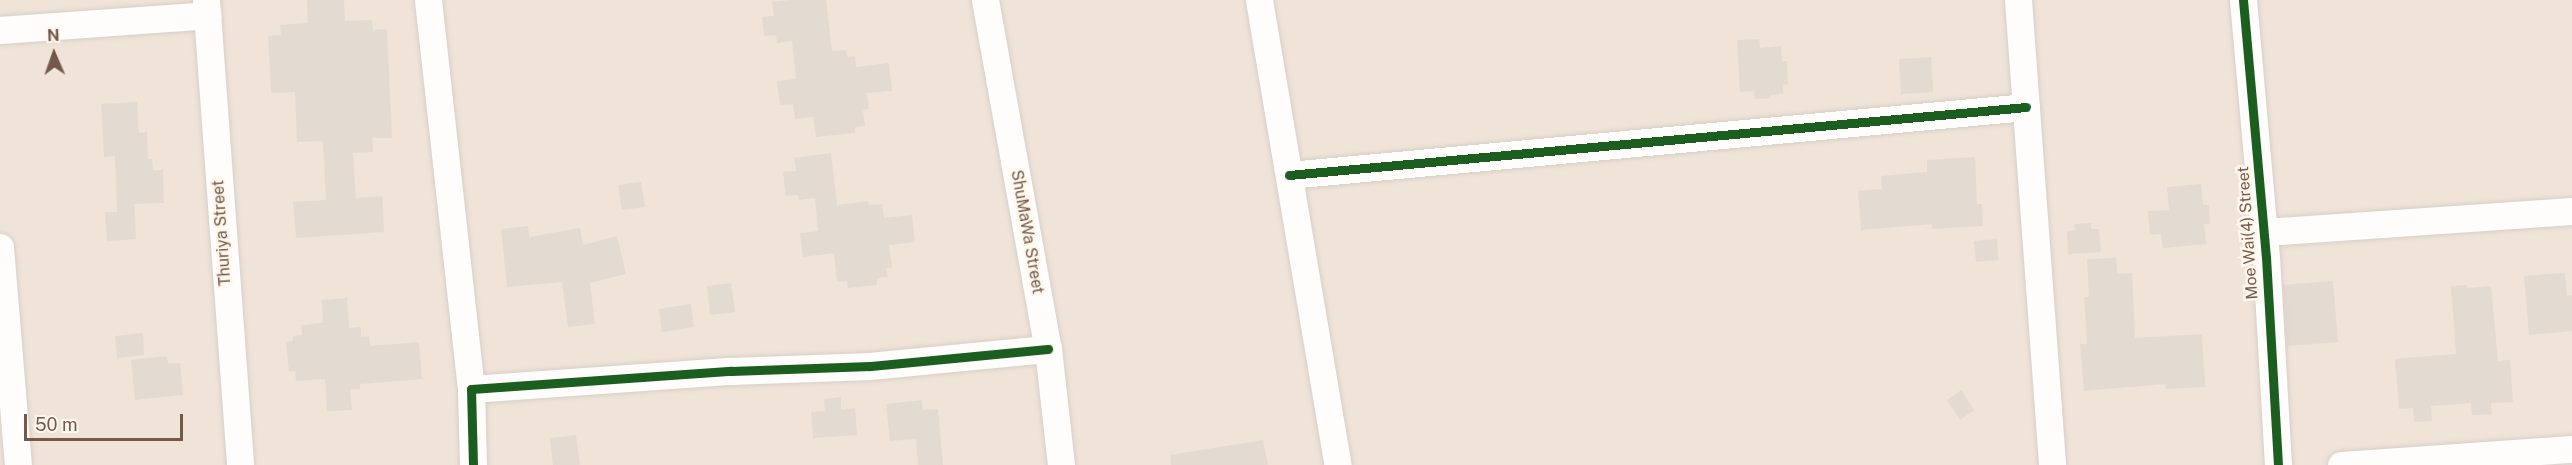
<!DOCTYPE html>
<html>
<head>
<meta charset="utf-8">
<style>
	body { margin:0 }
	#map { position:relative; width:2572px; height:465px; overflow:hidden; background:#f7f2ea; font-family:"Public Sans",sans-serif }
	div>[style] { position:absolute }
	.residential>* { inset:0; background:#f0e4d8 }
	.building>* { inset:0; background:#e3dad2 }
	.roads { filter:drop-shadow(0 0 2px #d6cfc9) drop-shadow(0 0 2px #d6cfc9) }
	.minor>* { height:27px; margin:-13.5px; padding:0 13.5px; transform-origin:13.5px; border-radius:13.5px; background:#fefdfc }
	.cycleway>* { height:9px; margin:-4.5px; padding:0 4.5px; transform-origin:4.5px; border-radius:4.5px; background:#1b5e20 }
	span { translate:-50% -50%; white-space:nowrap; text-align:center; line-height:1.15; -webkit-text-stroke:5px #fff7eb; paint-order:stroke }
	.street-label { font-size:16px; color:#74594b }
	.north { position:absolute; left:24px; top:24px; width:60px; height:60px; -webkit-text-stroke:4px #fff7eb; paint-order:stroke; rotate:358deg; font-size:16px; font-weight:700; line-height:24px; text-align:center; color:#74594b }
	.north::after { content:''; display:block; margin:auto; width:21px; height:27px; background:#74594b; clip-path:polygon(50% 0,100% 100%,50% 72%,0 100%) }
	.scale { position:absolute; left:24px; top:414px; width:159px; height:27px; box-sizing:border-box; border:3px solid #74594b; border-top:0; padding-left:8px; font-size:18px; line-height:21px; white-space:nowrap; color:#74594b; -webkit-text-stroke:4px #fff7eb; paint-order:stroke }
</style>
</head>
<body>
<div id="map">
	<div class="residential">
		<div style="clip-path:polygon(0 0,2572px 0,2572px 465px,0 465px)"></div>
	</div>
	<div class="building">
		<div style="clip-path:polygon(307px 0,344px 0,345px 21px,372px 20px,373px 30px,387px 29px,392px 138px,372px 138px,373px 152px,353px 153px,356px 198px,382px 196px,384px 232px,296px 238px,293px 202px,326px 200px,323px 141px,297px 142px,295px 92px,271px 93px,268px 36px,281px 35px,280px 25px,308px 23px)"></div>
		<div style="clip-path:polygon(791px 0,826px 0,832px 51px,846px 50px,847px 57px,855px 56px,856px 67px,889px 63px,892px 91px,867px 93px,869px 109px,863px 110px,865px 126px,855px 127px,855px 133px,816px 137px,813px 117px,795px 119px,793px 104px,780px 105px,777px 81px,796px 79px,792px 41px,777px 43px,776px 35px,764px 36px,762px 17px,774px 16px,772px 2px)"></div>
		<div style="clip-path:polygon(1759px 39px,1760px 48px,1781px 46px,1782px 61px,1787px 61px,1788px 84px,1783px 85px,1783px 94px,1770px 95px,1770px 98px,1755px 99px,1754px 91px,1740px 92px,1737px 40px)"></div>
		<div style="clip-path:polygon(1931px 57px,1933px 92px,1901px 94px,1899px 59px)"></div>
		<div style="clip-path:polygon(137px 102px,139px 133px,147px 132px,148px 159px,152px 159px,153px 170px,163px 170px,164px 203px,134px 204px,136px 239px,107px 241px,105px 212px,117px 212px,115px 156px,104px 157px,101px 104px)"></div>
		<div style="clip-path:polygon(831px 153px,837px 205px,868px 201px,869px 205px,882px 204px,884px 218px,912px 215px,915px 242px,889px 245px,892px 268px,886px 268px,888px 277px,877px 278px,877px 285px,848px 288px,847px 281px,837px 282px,834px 253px,803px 257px,800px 233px,818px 231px,815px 198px,799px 200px,798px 195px,786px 196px,783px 172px,796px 171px,794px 158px)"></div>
		<div style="clip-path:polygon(1975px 157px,1977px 204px,1982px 204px,1983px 226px,1932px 229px,1932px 224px,1861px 230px,1858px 191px,1882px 189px,1881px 176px,1927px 172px,1927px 160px)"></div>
		<div style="clip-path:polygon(641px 182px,645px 207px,622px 210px,618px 185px)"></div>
		<div style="clip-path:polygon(2201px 184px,2203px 205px,2209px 205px,2210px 224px,2204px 224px,2206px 244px,2163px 248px,2161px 234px,2150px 235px,2148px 211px,2169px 210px,2167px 187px)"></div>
		<div style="clip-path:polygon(2091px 223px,2091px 229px,2099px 229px,2101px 252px,2068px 254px,2067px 231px,2075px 230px,2074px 224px)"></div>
		<div style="clip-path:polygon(528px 226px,529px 237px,580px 228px,583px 245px,617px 236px,626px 274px,590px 283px,595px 324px,568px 327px,562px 282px,507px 287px,501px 229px)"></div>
		<div style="clip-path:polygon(1997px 239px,1998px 260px,1976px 262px,1974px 241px)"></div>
		<div style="clip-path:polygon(2116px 258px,2117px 274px,2132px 273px,2135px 338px,2202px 334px,2205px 387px,2166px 389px,2165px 384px,2084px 391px,2080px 344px,2087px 344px,2084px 297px,2089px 297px,2087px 259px)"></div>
		<div style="clip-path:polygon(2565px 273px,2567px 296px,2572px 295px,2572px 331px,2529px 335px,2524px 276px)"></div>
		<div style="clip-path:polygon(2333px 281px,2338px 342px,2287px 346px,2283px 285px)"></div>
		<div style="clip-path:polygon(731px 283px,735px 312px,710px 315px,707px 286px)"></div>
		<div style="clip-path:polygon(2467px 285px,2467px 288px,2491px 286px,2498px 361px,2510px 360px,2513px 402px,2491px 403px,2492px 414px,2472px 415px,2471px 403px,2431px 406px,2432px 421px,2414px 422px,2413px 408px,2399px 409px,2395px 359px,2456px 354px,2451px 286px)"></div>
		<div style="clip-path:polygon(347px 298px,349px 328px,361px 327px,361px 337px,369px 336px,370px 346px,419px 342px,422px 379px,360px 384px,360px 389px,350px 389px,352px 410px,327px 411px,325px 379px,296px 381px,295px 371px,289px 372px,286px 342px,293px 341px,293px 336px,302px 335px,301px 325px,323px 323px,322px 300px)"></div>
		<div style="clip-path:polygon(691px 304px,694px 327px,662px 332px,659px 309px)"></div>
		<div style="clip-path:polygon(143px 333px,144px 355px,117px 358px,115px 336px)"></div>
		<div style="clip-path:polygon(167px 356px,168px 364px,180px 363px,183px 395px,135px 400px,131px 360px)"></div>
		<div style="clip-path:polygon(1961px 390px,1974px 410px,1960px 420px,1947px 400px)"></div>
		<div style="clip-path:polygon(841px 397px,841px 410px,855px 408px,857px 435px,813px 438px,811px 412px,825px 411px,824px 399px)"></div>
		<div style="clip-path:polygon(922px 400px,923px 410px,938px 409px,943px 465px,918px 465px,916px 439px,890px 441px,886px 404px)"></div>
		<div style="clip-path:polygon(576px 435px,580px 465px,553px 465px,550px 438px)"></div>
		<div style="clip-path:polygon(1263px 440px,1268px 465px,1171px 465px,1170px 455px)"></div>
	</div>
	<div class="roads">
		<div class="minor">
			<div style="left:206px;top:0;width:466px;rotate:85.8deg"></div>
			<div style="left:428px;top:0;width:391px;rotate:83.7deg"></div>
			<div style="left:985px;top:0;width:355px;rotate:79.8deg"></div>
			<div style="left:1048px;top:349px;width:117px;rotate:83.6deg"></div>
			<div style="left:1259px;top:0;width:472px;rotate:80.4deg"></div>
			<div style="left:2018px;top:0;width:466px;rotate:85.8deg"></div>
			<div style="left:2243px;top:0;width:258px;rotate:84.9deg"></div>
			<div style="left:2266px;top:257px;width:208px;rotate:86.7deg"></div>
			<div style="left:0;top:30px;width:208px;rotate:-4.1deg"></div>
			<div style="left:1289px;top:175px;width:740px;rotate:-5.27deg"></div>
			<div style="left:2264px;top:232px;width:309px;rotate:-3.9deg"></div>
			<div style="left:0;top:247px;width:219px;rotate:85.3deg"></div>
			<div style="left:473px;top:465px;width:76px;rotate:-91.5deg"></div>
			<div style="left:471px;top:389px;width:261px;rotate:-4deg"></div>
			<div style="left:731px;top:371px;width:139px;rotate:-2.1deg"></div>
			<div style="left:870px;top:366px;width:179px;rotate:-5.5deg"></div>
			<div style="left:2341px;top:465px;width:232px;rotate:-4deg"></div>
		</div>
	</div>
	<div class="cycleway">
		<div style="left:2243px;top:0;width:258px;rotate:84.9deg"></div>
		<div style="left:2266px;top:257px;width:208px;rotate:86.7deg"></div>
		<div style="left:1289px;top:175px;width:740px;rotate:-5.27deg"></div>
		<div style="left:473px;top:465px;width:76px;rotate:-91.5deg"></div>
		<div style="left:471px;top:389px;width:261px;rotate:-4deg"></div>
		<div style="left:731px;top:371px;width:139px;rotate:-2.1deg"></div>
		<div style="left:870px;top:366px;width:179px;rotate:-5.5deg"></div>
	</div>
	<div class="street-label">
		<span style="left:1027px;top:232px;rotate:80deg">ShuMaWa Street</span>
		<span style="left:222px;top:233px;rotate:-94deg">Thuriya Street</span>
		<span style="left:2248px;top:233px;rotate:-94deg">Moe Wai(4) Street</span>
	</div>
	<div class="north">N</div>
	<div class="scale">50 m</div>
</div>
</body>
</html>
